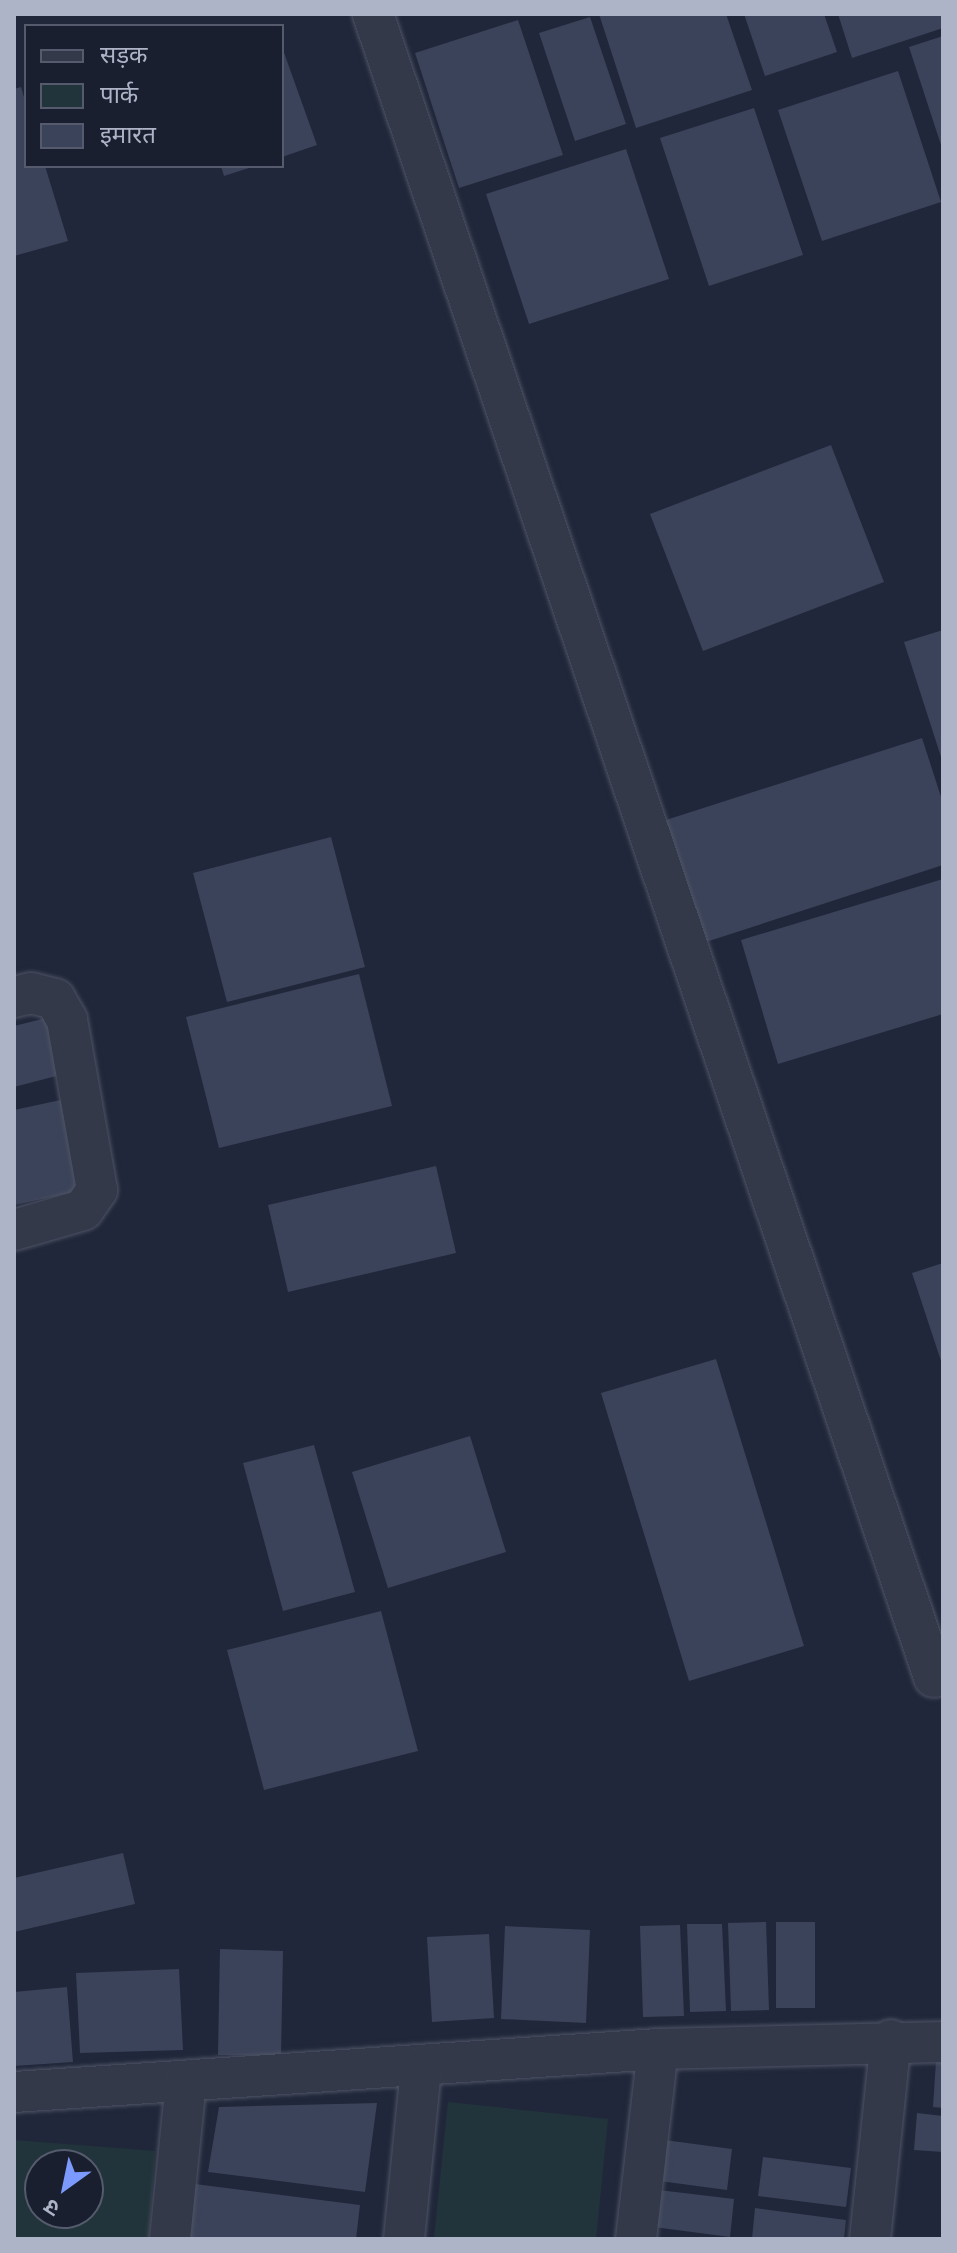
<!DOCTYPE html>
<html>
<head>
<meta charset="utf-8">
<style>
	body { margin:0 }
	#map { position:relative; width:957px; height:2253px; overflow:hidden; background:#20273a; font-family:Cabin,"Noto Sans Devanagari",sans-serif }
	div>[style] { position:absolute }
	.green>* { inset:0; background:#22343b }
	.building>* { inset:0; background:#3b435a }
	.roads { filter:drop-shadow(0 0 2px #4e5465) drop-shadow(0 0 2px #4e5465) }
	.minor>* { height:40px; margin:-20px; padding:0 20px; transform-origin:20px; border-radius:20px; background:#34394a }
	span { translate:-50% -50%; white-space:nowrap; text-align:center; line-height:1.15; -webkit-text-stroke:6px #191f2f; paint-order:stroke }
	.frame { position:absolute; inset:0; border:16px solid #aeb4c7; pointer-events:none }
	.legend { position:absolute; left:24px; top:24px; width:260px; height:144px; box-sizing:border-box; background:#191f2f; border:2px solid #555b6c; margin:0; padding:10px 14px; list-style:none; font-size:24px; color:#aeb4c7 }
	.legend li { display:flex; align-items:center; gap:16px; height:40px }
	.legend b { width:40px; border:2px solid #555b6c }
	.north { position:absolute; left:24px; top:2149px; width:80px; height:80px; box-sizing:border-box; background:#191f2f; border:2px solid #555b6c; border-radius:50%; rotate:213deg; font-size:22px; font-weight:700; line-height:32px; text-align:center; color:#aeb4c7 }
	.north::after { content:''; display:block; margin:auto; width:28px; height:36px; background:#7c9afe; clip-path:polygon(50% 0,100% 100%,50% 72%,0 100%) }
</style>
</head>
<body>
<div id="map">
	<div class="green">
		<div style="clip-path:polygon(448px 2102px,608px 2119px,596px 2239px,434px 2239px)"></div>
		<div style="clip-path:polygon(evenodd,14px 2140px,155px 2151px,149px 2239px,14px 2239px,14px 2140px,40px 2165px,88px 2165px,88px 2213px,40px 2213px,40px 2165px)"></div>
	</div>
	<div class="building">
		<div style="clip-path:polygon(599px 14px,726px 14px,752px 90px,636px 128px)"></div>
		<div style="clip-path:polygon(744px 14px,824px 14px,837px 52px,765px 76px)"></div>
		<div style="clip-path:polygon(838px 14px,943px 14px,943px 28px,852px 58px)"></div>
		<div style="clip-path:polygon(590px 17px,626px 124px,575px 141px,539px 33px)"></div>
		<div style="clip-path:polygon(518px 20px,563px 155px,459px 188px,415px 53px)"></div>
		<div style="clip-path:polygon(943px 36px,943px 148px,942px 148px,909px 47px)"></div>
		<div style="clip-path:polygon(282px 47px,317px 145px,282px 157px)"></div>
		<div style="clip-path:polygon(898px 71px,941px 202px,822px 241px,778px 110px)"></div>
		<div style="clip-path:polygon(21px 87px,26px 104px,26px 166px,45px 166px,68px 241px,14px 256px,14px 89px)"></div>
		<div style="clip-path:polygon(754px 108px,803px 255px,709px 286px,660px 138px)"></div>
		<div style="clip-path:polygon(626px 149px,669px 279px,529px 324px,486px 194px)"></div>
		<div style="clip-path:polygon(221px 166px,252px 166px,252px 167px,224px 176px)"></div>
		<div style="clip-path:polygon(831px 445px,884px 582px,703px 651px,650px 514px)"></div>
		<div style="clip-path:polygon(943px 630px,943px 760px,942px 760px,904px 642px)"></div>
		<div style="clip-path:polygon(922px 738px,943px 803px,943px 865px,706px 942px,666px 820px)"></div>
		<div style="clip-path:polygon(331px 837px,365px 967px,227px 1002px,193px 873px)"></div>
		<div style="clip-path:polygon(943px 879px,943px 1014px,778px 1064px,741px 940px)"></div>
		<div style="clip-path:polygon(359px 974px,392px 1106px,219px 1148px,186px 1017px)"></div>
		<div style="clip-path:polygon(50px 1017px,64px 1074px,14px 1087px,14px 1026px)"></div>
		<div style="clip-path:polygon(70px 1098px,89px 1189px,14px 1205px,14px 1110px)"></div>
		<div style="clip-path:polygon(436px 1166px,456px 1253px,288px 1292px,268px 1205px)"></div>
		<div style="clip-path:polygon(943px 1263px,943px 1364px,942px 1364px,912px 1273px)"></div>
		<div style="clip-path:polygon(716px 1359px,804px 1646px,689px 1681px,601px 1393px)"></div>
		<div style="clip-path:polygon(470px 1436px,506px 1552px,388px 1588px,352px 1472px)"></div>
		<div style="clip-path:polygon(314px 1445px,355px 1592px,283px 1611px,243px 1463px)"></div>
		<div style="clip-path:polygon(381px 1611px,418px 1751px,264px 1790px,227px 1650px)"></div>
		<div style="clip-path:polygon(123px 1853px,135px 1904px,14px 1932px,14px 1878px)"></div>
		<div style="clip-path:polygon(766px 1922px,769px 2010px,731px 2011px,728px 1923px)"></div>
		<div style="clip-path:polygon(776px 1922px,815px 1922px,815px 2008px,776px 2008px)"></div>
		<div style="clip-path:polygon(687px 1924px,722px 1924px,726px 2011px,690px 2012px)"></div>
		<div style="clip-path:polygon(680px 1925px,684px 2016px,643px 2017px,640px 1926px)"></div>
		<div style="clip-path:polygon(505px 1926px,590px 1930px,586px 2023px,501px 2019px)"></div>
		<div style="clip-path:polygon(489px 1934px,494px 2018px,432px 2022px,427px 1937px)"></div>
		<div style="clip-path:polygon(220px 1949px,283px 1951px,281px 2056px,218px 2055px)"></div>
		<div style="clip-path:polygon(179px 1969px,183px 2050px,80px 2053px,76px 1973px)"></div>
		<div style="clip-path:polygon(67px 1987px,73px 2062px,14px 2066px,14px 1992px)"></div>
		<div style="clip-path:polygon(936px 2061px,943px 2062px,943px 2108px,933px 2107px)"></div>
		<div style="clip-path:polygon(377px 2103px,365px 2192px,208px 2172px,219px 2107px)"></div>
		<div style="clip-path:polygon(917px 2113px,943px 2116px,943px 2152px,914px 2150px)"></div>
		<div style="clip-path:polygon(657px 2139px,732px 2149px,727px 2190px,652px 2180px)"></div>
		<div style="clip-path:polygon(763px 2157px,851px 2168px,846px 2207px,758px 2196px)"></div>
		<div style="clip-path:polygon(195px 2184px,360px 2205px,356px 2239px,188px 2239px)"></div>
		<div style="clip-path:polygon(650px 2189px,734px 2199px,730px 2237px,646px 2226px)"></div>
		<div style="clip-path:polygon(755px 2208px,846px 2220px,844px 2239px,752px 2239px)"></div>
	</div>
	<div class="roads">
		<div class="minor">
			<div style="left:373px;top:14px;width:1755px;rotate:71.36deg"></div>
			<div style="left:14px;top:997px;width:17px;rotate:-13deg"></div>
			<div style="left:31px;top:993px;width:25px;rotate:14deg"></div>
			<div style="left:55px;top:999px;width:24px;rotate:60deg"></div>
			<div style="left:67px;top:1020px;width:173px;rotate:80deg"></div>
			<div style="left:97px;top:1190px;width:24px;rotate:125deg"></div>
			<div style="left:83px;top:1210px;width:72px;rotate:163.8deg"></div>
			<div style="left:14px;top:2092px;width:645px;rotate:-3.82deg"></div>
			<div style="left:658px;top:2049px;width:285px;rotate:-1.4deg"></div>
			<div style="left:170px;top:2239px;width:158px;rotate:-84.2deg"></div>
			<div style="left:404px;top:2239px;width:172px;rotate:-84.3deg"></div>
			<div style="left:636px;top:2239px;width:191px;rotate:-83.4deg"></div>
			<div style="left:870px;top:2239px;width:200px;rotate:-84deg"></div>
		</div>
	</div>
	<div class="frame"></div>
	<ul class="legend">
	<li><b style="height:10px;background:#34394a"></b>सड़क</li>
	<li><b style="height:22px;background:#22343b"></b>पार्क</li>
	<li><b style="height:22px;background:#3b435a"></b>इमारत</li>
	</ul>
	<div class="north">उ</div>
</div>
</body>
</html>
